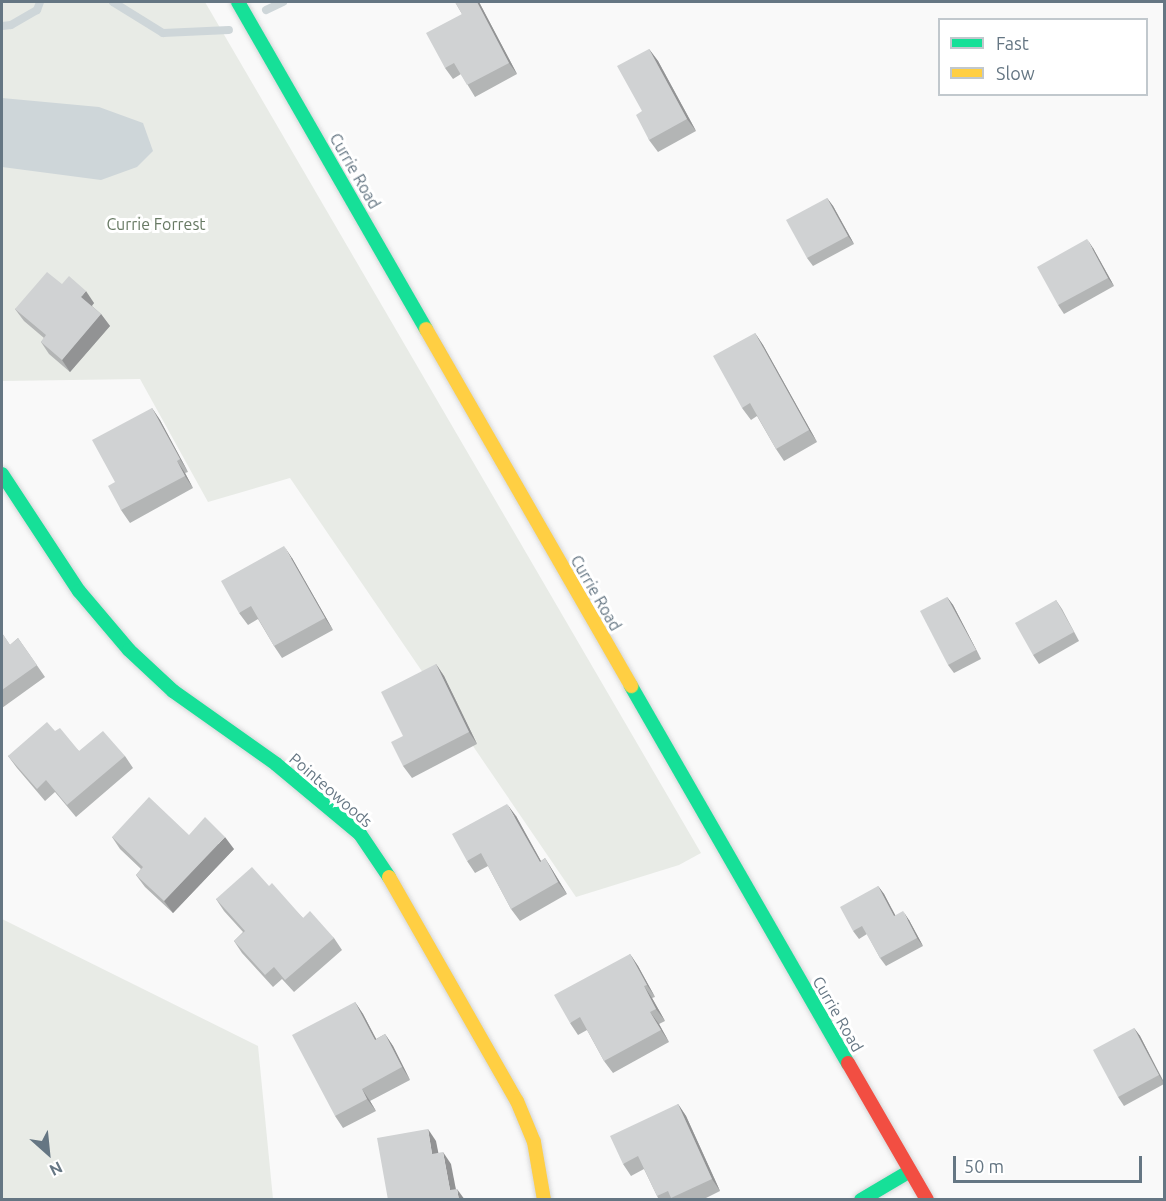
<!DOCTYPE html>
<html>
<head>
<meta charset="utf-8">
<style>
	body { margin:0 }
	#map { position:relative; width:1166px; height:1201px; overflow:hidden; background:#f9f9f9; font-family:Ubuntu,sans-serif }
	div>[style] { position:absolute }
	.green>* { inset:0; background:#e8ebe6 }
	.water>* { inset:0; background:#ced6d9 }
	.stream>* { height:8px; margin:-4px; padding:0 4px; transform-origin:4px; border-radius:4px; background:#ced6d9 }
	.roads { filter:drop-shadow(0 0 2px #d5d6d7) drop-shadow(0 0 2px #d5d6d7) }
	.fast>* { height:14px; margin:-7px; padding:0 7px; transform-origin:7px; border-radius:7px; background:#16e098 }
	.slow>* { height:14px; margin:-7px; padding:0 7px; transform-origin:7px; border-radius:7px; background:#ffcf43 }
	.jam>* { height:14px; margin:-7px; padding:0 7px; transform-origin:7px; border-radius:7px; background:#f24e42 }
	.wall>* { inset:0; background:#b3b5b5 }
	.shaded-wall>* { inset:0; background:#929394 }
	.building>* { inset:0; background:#d0d2d3 }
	span { translate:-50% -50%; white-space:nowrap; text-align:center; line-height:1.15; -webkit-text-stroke:6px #fff; paint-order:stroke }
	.street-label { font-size:16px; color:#657683 }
	.park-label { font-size:16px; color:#687a64 }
	.frame { position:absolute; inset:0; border:3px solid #657683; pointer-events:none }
	.legend { position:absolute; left:938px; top:18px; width:210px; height:78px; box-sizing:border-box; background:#fff; border:2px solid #c1c8cd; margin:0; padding:8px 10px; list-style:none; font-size:18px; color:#657683 }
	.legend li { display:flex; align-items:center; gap:12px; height:30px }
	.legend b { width:30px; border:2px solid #c1c8cd }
	.north { position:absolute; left:18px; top:1123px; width:60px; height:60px; -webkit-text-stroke:4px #fff; paint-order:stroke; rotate:153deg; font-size:16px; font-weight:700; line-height:24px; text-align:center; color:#657683 }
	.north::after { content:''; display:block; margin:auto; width:21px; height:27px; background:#657683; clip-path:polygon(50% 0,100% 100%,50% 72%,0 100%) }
	.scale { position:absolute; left:953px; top:1156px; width:189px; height:27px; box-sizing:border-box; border:3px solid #657683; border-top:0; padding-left:8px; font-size:18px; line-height:21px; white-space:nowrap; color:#657683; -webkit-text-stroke:4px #fff; paint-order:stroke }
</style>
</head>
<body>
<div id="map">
	<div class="green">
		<div style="clip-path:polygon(2px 2px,205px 2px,701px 853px,679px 865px,576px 897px,290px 478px,208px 502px,140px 379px,2px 381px)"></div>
		<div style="clip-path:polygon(2px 919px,258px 1046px,273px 1199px,2px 1199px)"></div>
	</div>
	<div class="water">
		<div style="clip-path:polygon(2px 98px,99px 107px,143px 123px,153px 151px,137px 167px,101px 180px,2px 167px)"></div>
	</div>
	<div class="stream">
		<div style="left:113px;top:2px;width:59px;rotate:31.8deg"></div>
		<div style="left:163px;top:33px;width:66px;rotate:-2.6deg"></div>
		<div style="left:266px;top:10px;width:19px;rotate:-25deg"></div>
		<div style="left:2px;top:26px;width:9px;rotate:-6deg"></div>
		<div style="left:11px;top:25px;width:30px;rotate:-30deg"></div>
		<div style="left:37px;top:10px;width:9px;rotate:-69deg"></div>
	</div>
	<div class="roads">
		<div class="fast">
			<div style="left:238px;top:2px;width:377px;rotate:60.1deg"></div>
			<div style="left:2px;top:474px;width:140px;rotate:56.7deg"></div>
			<div style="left:79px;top:591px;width:77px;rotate:49.7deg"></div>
			<div style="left:129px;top:650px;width:60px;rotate:43deg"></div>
			<div style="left:173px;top:691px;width:126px;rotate:35.3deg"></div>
			<div style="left:276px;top:764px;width:109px;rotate:39.8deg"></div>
			<div style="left:360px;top:834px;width:52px;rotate:56deg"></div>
			<div style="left:631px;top:686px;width:435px;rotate:60.1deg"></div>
			<div style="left:861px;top:1200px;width:57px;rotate:-30.6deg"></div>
		</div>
		<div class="slow">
			<div style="left:426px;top:329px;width:412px;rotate:60.1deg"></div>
			<div style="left:389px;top:877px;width:258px;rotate:60.3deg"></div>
			<div style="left:517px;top:1101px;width:44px;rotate:67.5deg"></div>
			<div style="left:534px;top:1142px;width:59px;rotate:80.2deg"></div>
		</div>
		<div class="jam">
			<div style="left:848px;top:1063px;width:158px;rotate:60deg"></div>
		</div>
	</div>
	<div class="wall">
		<div style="clip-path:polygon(455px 2px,479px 2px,517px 74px,475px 97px,461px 74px,453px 79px,445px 68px,462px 14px)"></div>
		<div style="clip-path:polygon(649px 49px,658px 61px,696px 131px,658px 152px,649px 140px,642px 111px)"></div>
		<div style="clip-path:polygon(827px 198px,833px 206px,854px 244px,813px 266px,807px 258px)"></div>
		<div style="clip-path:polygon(1093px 248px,1114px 286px,1064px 314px,1058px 305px)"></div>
		<div style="clip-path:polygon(62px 284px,94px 303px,92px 306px,101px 314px,110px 326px,70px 372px,49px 354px,41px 342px,44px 338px,24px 321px,15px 309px)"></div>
		<div style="clip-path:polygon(755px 333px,763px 345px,817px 442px,784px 461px,776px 449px,757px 416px,751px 420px,742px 408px)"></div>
		<div style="clip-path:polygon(152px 408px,160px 420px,188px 472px,185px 473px,193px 488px,130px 523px,121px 510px,115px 482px)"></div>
		<div style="clip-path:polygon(292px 558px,333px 630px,282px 658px,274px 646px,258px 619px,248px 625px,239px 613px)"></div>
		<div style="clip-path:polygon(947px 597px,953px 605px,981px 659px,954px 673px,948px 665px)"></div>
		<div style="clip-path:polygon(1056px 600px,1062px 609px,1079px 641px,1039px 664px,1033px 655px)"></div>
		<div style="clip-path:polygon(2px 633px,10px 645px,18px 638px,45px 677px,2px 708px)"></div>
		<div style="clip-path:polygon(436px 664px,444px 676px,477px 744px,412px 778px,403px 766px,403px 736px)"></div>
		<div style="clip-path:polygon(55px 731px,79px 751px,125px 756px,133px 768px,76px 817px,55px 792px,45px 801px,17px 768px,8px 756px)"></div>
		<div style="clip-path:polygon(516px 816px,541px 861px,545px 858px,553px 871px,567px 894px,520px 921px,511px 909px,488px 866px,475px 873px,467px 861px)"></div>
		<div style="clip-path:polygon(189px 835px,234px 849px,173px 913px,145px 887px,136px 875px,141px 869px,120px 849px,112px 837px)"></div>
		<div style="clip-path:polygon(269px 886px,303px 918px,334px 938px,342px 950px,294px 992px,282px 979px,273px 987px,242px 953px,234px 941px,243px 932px,224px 911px,216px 899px)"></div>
		<div style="clip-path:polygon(878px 886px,884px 894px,895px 916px,909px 920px,923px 946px,886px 966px,880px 958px,867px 934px,859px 939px,853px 931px)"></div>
		<div style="clip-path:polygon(630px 954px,638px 966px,655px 997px,652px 998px,665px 1021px,659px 1024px,669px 1042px,613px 1073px,604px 1061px,587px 1030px,578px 1035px,570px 1023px)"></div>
		<div style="clip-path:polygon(355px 1002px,363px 1014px,376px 1039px,385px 1034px,393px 1046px,410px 1080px,370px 1101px,376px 1111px,343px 1128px,335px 1116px)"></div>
		<div style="clip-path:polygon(1134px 1028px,1140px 1036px,1164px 1082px,1164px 1084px,1124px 1106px,1118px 1097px)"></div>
		<div style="clip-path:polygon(678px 1104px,686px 1116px,720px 1191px,702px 1200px,659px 1200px,644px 1169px,631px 1176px,623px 1164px)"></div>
	</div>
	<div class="shaded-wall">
		<div style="clip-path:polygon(477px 2px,479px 2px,517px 74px,509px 63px)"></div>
		<div style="clip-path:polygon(649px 49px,658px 61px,696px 131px,687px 119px)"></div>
		<div style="clip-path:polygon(827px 198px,833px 206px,854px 244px,848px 236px)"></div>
		<div style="clip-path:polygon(1087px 239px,1093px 248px,1114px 286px,1108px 278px)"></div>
		<div style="clip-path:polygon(86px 291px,94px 303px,89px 309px,81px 297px)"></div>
		<div style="clip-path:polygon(101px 314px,110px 326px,70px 372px,62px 360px)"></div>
		<div style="clip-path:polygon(755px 333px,763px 345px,817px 442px,809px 430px)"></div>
		<div style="clip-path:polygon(152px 408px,160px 420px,188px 472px,180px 459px)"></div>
		<div style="clip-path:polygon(177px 461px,185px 473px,193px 488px,185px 476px)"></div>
		<div style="clip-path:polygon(284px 546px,292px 558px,333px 630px,325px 618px)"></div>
		<div style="clip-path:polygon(947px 597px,953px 605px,981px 659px,976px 650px)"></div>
		<div style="clip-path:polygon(436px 664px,444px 676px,477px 744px,469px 732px)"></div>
		<div style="clip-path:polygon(507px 804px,516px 816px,548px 874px,540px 862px)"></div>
		<div style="clip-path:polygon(225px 837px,234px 849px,173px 913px,164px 901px)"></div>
		<div style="clip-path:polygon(545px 858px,553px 871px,567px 894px,558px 882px)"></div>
		<div style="clip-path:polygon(878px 886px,884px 894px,900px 924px,894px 916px)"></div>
		<div style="clip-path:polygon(903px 911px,909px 920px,923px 946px,917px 938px)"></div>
		<div style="clip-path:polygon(630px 954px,638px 966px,655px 997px,647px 985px)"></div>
		<div style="clip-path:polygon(644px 986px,652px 998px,665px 1021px,656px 1009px)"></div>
		<div style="clip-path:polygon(355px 1002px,363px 1014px,383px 1052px,375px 1040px)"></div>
		<div style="clip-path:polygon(650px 1012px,659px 1024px,669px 1042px,661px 1030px)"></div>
		<div style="clip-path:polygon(1134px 1028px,1140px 1036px,1164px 1083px,1159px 1075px)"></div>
		<div style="clip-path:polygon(385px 1034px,393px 1046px,410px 1080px,402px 1067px)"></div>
		<div style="clip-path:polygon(362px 1089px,370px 1101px,376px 1111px,367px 1099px)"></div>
		<div style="clip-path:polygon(678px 1104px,686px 1116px,720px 1191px,712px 1179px)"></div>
		<div style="clip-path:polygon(428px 1129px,436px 1141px,441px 1166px,432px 1154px)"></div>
		<div style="clip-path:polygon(443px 1152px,451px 1164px,458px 1200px,450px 1190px)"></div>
		<div style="clip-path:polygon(457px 1189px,465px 1200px,459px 1200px)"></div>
	</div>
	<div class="building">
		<div style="clip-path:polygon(455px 2px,477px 2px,509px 63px,467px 85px,454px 63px,445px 68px,426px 33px,462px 14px)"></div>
		<div style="clip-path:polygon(649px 49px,687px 119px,649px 140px,636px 115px,642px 111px,617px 66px)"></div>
		<div style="clip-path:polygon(827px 198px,848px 236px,807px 258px,786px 220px)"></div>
		<div style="clip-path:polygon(1087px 239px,1108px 278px,1058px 305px,1037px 267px)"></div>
		<div style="clip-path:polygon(47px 272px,62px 284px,69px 276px,86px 291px,81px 297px,101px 314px,62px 360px,41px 342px,46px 335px,15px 309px)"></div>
		<div style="clip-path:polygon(755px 333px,809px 430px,776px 449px,750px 403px,742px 408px,713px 356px)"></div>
		<div style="clip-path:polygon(152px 408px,180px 459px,177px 461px,185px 476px,121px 510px,108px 486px,115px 482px,92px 440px)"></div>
		<div style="clip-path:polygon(284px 546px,325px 618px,274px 646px,251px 606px,239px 613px,221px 581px)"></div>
		<div style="clip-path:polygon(947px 597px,976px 650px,948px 665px,920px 611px)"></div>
		<div style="clip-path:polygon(1056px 600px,1074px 632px,1033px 655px,1015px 623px)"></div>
		<div style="clip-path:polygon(2px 633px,10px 645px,18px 638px,37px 665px,2px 690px)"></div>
		<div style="clip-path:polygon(436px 664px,469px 732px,403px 766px,391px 742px,403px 736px,381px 692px)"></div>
		<div style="clip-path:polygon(47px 722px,55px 731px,60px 728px,79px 751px,103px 731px,125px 756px,67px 805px,46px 780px,37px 789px,8px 756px)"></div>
		<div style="clip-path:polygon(149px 797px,189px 835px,205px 817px,225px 837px,164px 901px,136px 875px,143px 867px,112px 837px)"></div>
		<div style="clip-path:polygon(507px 804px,540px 862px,545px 858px,558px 882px,511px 909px,481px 853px,467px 861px,452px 834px)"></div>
		<div style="clip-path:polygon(252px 867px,269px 886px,272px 883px,303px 918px,310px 911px,334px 938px,285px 980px,274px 967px,265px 975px,234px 941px,245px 931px,216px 899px)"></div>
		<div style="clip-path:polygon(878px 886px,894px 916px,903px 911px,917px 938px,880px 958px,862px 926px,853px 931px,840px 907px)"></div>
		<div style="clip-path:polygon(630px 954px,647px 985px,644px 986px,656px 1009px,650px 1012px,661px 1030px,604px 1061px,580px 1017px,570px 1023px,554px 995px)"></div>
		<div style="clip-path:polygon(355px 1002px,375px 1040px,385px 1034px,402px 1067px,362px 1089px,367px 1099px,335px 1116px,292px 1035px)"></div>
		<div style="clip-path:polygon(1134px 1028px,1159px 1075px,1118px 1097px,1093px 1050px)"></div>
		<div style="clip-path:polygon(678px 1104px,712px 1179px,671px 1198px,668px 1191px,657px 1196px,638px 1156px,623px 1164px,610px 1136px)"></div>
		<div style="clip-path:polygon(428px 1129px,432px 1154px,443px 1152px,450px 1190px,457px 1189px,459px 1200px,388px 1200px,377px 1138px)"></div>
	</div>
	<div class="street-label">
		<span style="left:355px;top:171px;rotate:60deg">Currie Road</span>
		<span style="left:596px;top:593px;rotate:60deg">Currie Road</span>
		<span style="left:331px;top:790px;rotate:41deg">Pointeowoods</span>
		<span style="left:838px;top:1014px;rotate:60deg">Currie Road</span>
	</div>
	<div class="park-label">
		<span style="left:156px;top:224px">Currie Forrest</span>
	</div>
	<div class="frame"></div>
	<ul class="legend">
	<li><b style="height:8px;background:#16e098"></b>Fast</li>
	<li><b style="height:8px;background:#ffcf43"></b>Slow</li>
	</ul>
	<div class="north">N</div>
	<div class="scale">50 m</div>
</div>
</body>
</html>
